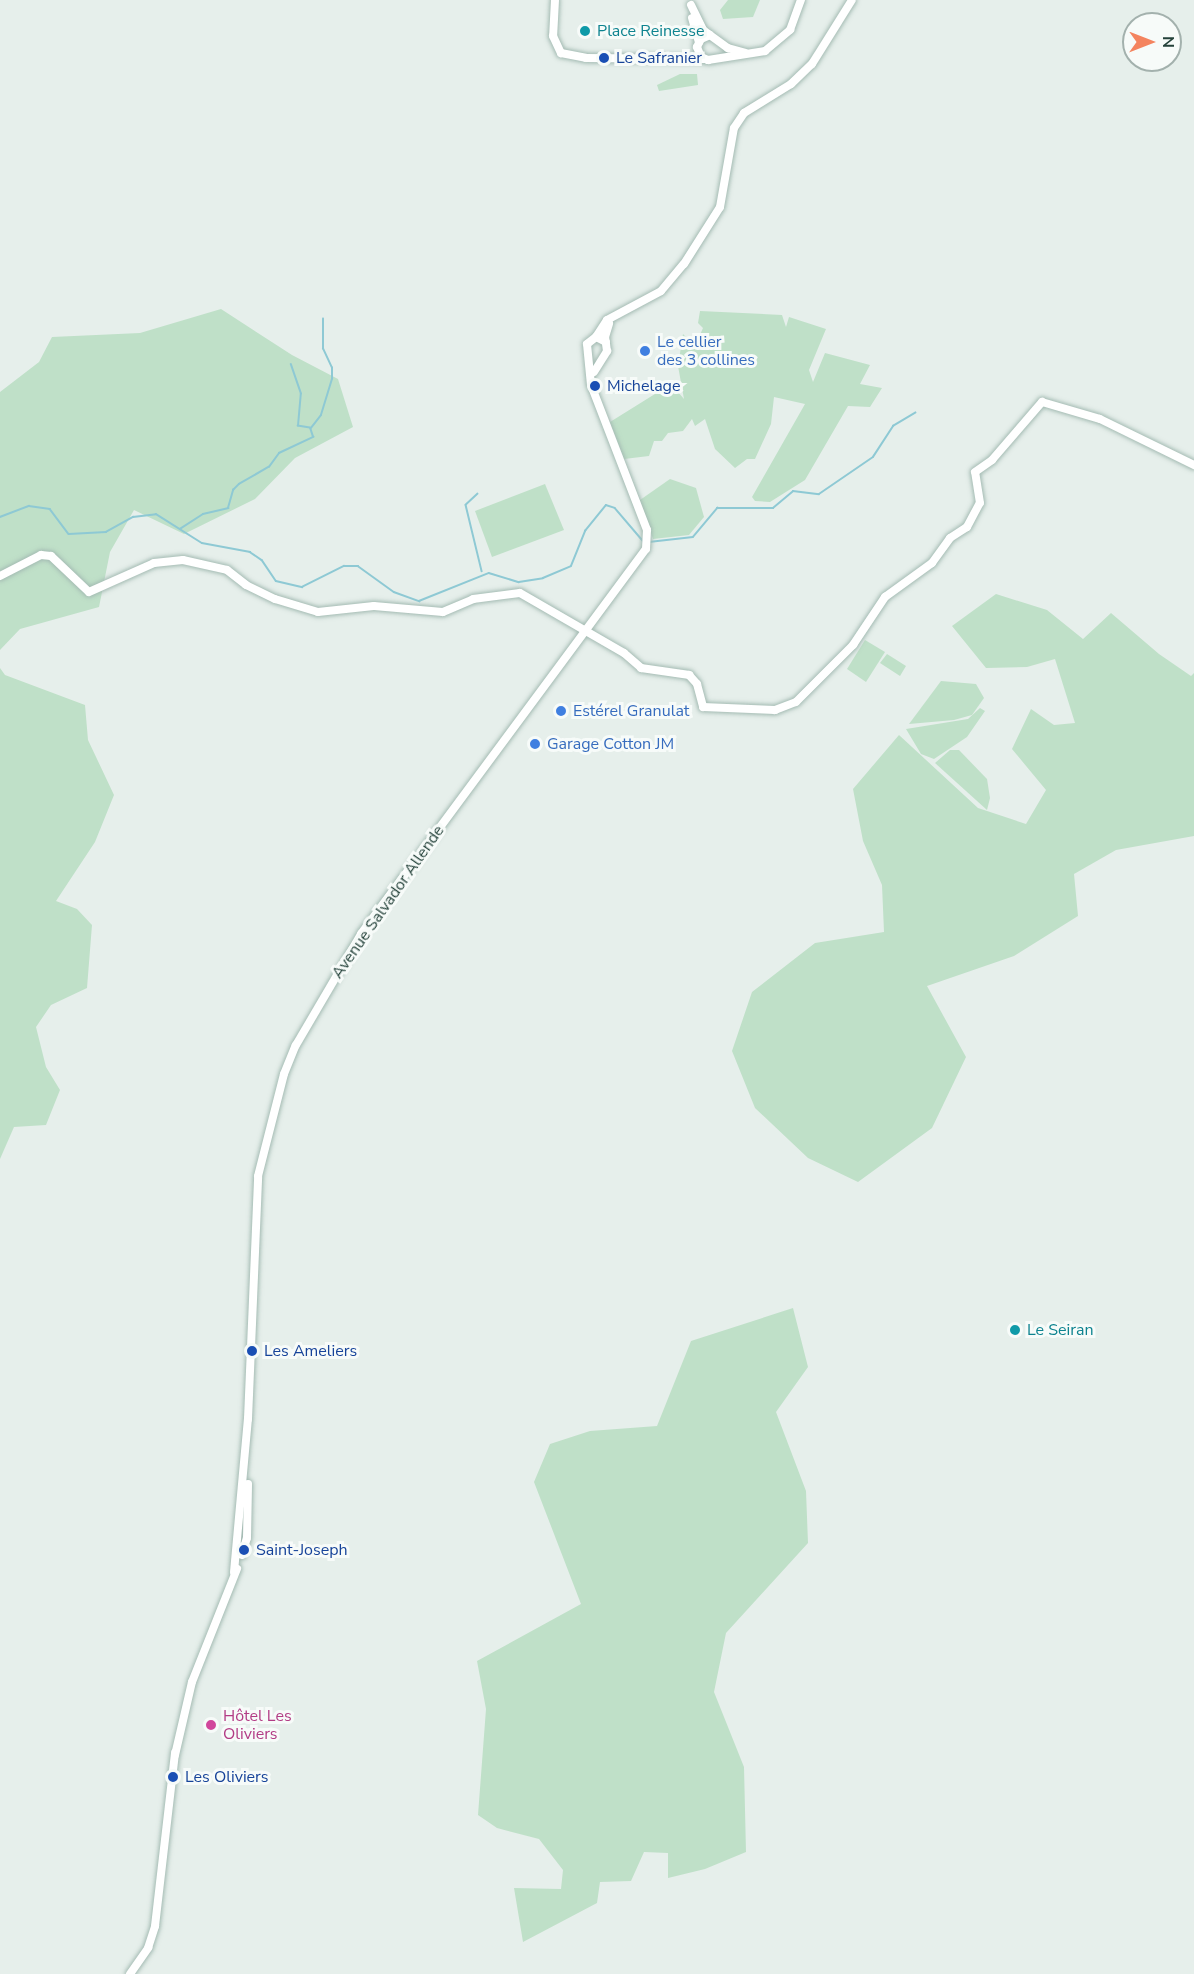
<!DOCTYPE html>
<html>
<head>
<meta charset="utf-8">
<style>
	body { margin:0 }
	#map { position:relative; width:1194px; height:1974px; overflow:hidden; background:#e6efeb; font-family:"Nunito Sans",sans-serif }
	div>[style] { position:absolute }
	.green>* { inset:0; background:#bfe0c8 }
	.stream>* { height:1.5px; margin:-0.75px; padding:0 0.75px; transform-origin:0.75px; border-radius:0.75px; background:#8ec9d4 }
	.roads { filter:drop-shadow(0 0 2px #a4bbb3) drop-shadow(0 0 2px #a4bbb3) }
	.secondary>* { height:8px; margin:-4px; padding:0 4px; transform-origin:4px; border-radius:4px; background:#fff }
	.dots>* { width:16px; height:16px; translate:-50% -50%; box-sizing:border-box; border:3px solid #f7fbf9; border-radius:50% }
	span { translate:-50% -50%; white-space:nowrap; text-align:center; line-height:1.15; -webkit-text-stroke:6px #f7fbf9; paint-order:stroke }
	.culture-label { font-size:16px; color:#0d838f }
	.left { translate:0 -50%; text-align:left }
	.transit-label { font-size:16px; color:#164399 }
	.shop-label { font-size:16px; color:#366cbe }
	.street-label { font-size:16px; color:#24423a }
	.hotel-label { font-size:16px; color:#b23c85 }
	.north { position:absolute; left:1122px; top:12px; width:60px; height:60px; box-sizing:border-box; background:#f7fbf9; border:2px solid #a3b1ad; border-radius:50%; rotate:90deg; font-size:16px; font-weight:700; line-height:24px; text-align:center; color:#24423a }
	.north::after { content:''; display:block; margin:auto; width:21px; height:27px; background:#f4845f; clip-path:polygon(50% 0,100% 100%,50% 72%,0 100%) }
</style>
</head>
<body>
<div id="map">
	<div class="green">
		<div style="clip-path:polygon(728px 0,760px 0,753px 17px,723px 19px,720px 10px)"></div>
		<div style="clip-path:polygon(680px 74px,697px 74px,698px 85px,659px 91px,657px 85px)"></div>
		<div style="clip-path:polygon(221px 309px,292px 355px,338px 379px,353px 427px,295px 458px,255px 499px,184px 534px,134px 510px,110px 552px,99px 607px,20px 629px,0 650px,0 392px,39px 362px,52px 337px,140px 333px)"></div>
		<div style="clip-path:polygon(700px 311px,782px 315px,786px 327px,789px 317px,826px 329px,809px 370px,813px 382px,825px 353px,870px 365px,860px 384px,882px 388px,870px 407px,848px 406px,805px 480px,770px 502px,755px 501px,752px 497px,805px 404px,774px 397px,771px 424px,755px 459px,747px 459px,735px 468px,715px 449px,705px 419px,695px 426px,692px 419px,683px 431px,668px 433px,662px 441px,654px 441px,649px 456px,624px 459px,610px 422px,671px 384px,684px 399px,678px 366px,683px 334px,695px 346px,703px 328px,698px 323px)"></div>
		<div style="clip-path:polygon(670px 479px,696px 488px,704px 517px,689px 535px,653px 539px,640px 500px)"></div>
		<div style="clip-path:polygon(545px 484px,564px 530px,492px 557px,475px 511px)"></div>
		<div style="clip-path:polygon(996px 594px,1047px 610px,1083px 639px,1111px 613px,1159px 654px,1191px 676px,1194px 673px,1194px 836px,1116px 850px,1074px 874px,1078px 916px,1014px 956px,927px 986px,966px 1057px,932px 1128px,858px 1182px,808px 1158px,755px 1108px,732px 1051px,752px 992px,815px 943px,884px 932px,882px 885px,863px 841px,853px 789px,899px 735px,978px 808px,1026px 824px,1046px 790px,1012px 749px,1031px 709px,1054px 725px,1075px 723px,1055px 659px,1027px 667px,986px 668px,952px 626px)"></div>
		<div style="clip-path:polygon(865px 640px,885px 652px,866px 682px,847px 669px)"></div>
		<div style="clip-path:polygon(887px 654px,906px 666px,900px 676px,880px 663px)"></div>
		<div style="clip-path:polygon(0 668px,5px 675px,85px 705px,88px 740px,114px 795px,95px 842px,56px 901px,77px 909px,92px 925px,87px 988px,51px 1005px,36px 1027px,46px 1067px,60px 1090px,46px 1125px,14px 1127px,0 1159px)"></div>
		<div style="clip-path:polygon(941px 681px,976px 684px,984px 698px,972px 715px,954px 720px,909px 724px)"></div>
		<div style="clip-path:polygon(980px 708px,985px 711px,967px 737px,934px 759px,921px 754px,906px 729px,968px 719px)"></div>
		<div style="clip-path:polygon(950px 750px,959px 750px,987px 779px,990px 798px,987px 810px,935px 763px)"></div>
		<div style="clip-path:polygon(793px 1308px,808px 1367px,776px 1412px,806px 1491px,808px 1543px,726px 1633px,714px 1692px,744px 1767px,746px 1852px,705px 1869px,668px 1878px,668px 1853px,644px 1852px,631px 1881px,600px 1882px,597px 1903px,523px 1942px,514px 1888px,561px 1889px,563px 1870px,539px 1839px,497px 1828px,478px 1815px,486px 1709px,477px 1661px,581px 1604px,534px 1482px,550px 1444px,590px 1431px,657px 1426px,691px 1341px)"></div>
	</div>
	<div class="stream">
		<div style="left:311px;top:428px;width:16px;rotate:-52deg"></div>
		<div style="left:321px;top:415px;width:38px;rotate:-73deg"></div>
		<div style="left:332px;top:379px;width:11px;rotate:-90deg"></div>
		<div style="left:332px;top:368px;width:21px;rotate:-115deg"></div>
		<div style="left:323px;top:349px;width:30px;rotate:-90deg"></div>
		<div style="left:478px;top:494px;width:16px;rotate:137deg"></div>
		<div style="left:466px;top:505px;width:68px;rotate:76.4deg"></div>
		<div style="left:0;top:517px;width:31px;rotate:-21deg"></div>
		<div style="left:29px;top:506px;width:21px;rotate:8deg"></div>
		<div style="left:50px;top:509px;width:31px;rotate:53deg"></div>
		<div style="left:69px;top:534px;width:37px;rotate:-3deg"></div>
		<div style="left:106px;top:532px;width:31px;rotate:-29deg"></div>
		<div style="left:133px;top:517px;width:23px;rotate:-7deg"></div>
		<div style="left:156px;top:514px;width:54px;rotate:32.2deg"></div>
		<div style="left:202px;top:543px;width:49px;rotate:10.6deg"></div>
		<div style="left:250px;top:552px;width:14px;rotate:34deg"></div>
		<div style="left:262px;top:560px;width:25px;rotate:56deg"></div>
		<div style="left:276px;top:581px;width:27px;rotate:13deg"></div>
		<div style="left:302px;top:587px;width:47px;rotate:-26.6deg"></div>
		<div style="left:344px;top:566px;width:14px"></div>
		<div style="left:358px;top:566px;width:44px;rotate:35.8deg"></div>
		<div style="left:394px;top:592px;width:27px;rotate:20deg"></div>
		<div style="left:419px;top:601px;width:75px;rotate:-21.8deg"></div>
		<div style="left:489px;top:573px;width:31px;rotate:17deg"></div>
		<div style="left:519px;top:582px;width:24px;rotate:-9deg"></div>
		<div style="left:543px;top:578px;width:30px;rotate:-23deg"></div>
		<div style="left:571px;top:566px;width:38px;rotate:-68deg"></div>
		<div style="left:585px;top:531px;width:33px;rotate:-51deg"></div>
		<div style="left:606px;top:505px;width:9px;rotate:18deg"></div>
		<div style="left:615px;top:508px;width:45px;rotate:49.5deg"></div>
		<div style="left:180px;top:529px;width:27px;rotate:-33deg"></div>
		<div style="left:203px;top:514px;width:26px;rotate:-13deg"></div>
		<div style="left:228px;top:508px;width:19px;rotate:-74deg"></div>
		<div style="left:233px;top:490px;width:8px;rotate:-45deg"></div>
		<div style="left:239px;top:484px;width:34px;rotate:-30deg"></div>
		<div style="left:269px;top:467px;width:17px;rotate:-54deg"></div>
		<div style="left:279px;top:453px;width:38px;rotate:-25deg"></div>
		<div style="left:313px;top:437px;width:9px;rotate:-108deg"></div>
		<div style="left:310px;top:428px;width:12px;rotate:-171deg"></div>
		<div style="left:298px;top:426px;width:32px;rotate:-85deg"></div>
		<div style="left:301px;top:394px;width:31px;rotate:-109deg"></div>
		<div style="left:649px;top:542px;width:44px;rotate:-6.5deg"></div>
		<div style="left:693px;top:537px;width:38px;rotate:-50deg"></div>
		<div style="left:717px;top:508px;width:56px"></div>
		<div style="left:773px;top:508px;width:26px;rotate:-40deg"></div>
		<div style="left:793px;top:491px;width:26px;rotate:7deg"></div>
		<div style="left:819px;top:494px;width:65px;rotate:-34.4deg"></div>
		<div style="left:873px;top:457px;width:37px;rotate:-57deg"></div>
		<div style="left:893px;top:426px;width:26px;rotate:-31deg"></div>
	</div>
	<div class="roads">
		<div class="secondary">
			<div style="left:555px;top:0;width:36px;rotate:93deg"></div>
			<div style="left:553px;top:36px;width:19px;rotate:65deg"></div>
			<div style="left:561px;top:53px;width:25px;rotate:11deg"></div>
			<div style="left:586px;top:58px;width:118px;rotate:0.5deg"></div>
			<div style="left:691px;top:5px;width:28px;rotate:64deg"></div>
			<div style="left:703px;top:30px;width:31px;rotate:36deg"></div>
			<div style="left:728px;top:48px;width:18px;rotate:16deg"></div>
			<div style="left:692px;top:18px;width:25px;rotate:74deg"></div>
			<div style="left:710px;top:35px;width:10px;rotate:156deg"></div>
			<div style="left:701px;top:39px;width:9px;rotate:117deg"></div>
			<div style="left:697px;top:47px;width:11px;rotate:68deg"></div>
			<div style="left:701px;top:57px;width:8px;rotate:23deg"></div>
			<div style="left:708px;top:60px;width:58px;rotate:-9deg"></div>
			<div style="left:765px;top:51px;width:33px;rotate:-40deg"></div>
			<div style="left:790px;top:30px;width:32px;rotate:-70deg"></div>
			<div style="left:596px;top:337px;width:20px;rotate:-57deg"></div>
			<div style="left:607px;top:320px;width:61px;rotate:-28.2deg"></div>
			<div style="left:661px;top:291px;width:35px;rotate:-50deg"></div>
			<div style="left:684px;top:264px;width:67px;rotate:-57.7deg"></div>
			<div style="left:720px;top:207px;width:80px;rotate:-80deg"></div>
			<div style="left:734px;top:128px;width:18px;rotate:-56deg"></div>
			<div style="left:744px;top:113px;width:55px;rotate:-31.7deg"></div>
			<div style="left:791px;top:84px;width:29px;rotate:-44deg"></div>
			<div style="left:812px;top:64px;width:75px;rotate:-58deg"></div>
			<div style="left:594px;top:372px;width:25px;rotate:-58deg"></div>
			<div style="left:607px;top:351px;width:14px;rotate:-98deg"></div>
			<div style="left:605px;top:337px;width:14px;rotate:-73deg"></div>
			<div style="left:0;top:576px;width:46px;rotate:-27.1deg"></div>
			<div style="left:41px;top:555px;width:10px;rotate:6deg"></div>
			<div style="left:51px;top:556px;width:52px;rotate:43.5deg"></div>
			<div style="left:89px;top:592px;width:71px;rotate:-24deg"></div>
			<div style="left:154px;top:563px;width:29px;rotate:-6deg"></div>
			<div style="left:183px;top:560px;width:45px;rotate:12.8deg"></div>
			<div style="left:227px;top:570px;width:24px;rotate:38deg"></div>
			<div style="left:246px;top:585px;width:32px;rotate:26deg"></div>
			<div style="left:275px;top:599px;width:45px;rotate:16.8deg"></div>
			<div style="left:318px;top:612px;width:56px;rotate:-6.1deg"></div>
			<div style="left:374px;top:606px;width:69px;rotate:5deg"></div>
			<div style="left:443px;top:612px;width:33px;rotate:-23deg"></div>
			<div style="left:473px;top:599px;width:47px;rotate:-7.3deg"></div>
			<div style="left:520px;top:593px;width:120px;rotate:30deg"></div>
			<div style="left:624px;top:653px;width:23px;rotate:41deg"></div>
			<div style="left:641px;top:668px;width:49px;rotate:8.3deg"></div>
			<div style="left:689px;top:675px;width:12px;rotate:48deg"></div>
			<div style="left:697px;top:684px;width:24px;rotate:75deg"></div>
			<div style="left:703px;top:707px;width:72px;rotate:2.4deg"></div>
			<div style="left:775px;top:710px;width:22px;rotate:-21deg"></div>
			<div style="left:796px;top:702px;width:81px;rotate:-45deg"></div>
			<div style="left:853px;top:645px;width:58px;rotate:-56.3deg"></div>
			<div style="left:885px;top:597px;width:58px;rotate:-35.9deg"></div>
			<div style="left:932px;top:563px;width:31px;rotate:-54deg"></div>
			<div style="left:950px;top:538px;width:20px;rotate:-33deg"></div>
			<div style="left:967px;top:527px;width:27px;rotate:-62deg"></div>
			<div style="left:980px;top:503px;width:31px;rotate:-99deg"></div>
			<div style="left:975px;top:472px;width:21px;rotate:-35deg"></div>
			<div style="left:992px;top:460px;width:77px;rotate:-49.2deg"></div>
			<div style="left:1042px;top:402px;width:60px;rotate:16.3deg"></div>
			<div style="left:1100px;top:419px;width:105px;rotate:26.1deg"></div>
			<div style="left:242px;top:1555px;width:18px;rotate:-74deg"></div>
			<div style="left:247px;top:1538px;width:54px;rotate:-88.9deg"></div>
			<div style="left:234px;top:1572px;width:154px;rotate:-84.8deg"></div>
			<div style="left:248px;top:1419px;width:243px;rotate:-87.6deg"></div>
			<div style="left:258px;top:1176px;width:105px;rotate:-75.7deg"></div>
			<div style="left:284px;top:1074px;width:31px;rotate:-68deg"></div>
			<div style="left:296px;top:1045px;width:129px;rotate:-59.6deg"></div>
			<div style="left:361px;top:934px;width:479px;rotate:-53.5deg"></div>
			<div style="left:646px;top:549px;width:19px;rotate:-87deg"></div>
			<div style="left:647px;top:530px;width:155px;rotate:-111.1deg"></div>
			<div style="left:591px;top:385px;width:41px;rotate:-95.6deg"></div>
			<div style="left:587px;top:344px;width:11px;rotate:-38deg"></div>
			<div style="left:596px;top:337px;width:11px;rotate:27deg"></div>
			<div style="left:175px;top:1755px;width:75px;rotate:-76.9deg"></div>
			<div style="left:192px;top:1682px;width:122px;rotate:-68.3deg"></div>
			<div style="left:130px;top:1974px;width:32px;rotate:-55deg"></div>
			<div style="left:148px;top:1948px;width:23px;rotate:-72deg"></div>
			<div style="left:155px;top:1926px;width:175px;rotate:-83.4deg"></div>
		</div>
	</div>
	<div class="dots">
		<div style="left:585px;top:31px;background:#0f9aa8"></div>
		<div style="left:604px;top:58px;background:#1a4fb4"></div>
		<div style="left:645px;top:351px;background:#3f7fe0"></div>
		<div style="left:595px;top:386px;background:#1a4fb4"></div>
		<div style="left:561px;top:711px;background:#3f7fe0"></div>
		<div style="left:535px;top:744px;background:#3f7fe0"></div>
		<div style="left:1015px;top:1330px;background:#0f9aa8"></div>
		<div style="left:252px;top:1351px;background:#1a4fb4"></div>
		<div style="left:244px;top:1550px;background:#1a4fb4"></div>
		<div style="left:211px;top:1725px;background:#d1479c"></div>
		<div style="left:173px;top:1777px;background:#1a4fb4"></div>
	</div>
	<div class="culture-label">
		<span class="left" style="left:597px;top:31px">Place Reinesse</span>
		<span class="left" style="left:1027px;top:1330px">Le Seiran</span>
	</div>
	<div class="transit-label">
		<span class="left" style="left:616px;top:58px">Le Safranier</span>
		<span class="left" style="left:607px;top:386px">Michelage</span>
		<span class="left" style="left:264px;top:1351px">Les Ameliers</span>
		<span class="left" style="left:256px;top:1550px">Saint-Joseph</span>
		<span class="left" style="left:185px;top:1777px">Les Oliviers</span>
	</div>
	<div class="shop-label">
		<span class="left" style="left:657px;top:351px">Le cellier<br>des 3 collines</span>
		<span class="left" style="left:573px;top:711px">Estérel Granulat</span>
		<span class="left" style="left:547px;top:744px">Garage Cotton JM</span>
	</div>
	<div class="street-label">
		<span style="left:388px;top:902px;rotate:-55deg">Avenue Salvador Allende</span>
	</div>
	<div class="hotel-label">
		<span class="left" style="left:223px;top:1725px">Hôtel Les<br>Oliviers</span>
	</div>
	<div class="north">N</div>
</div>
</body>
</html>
